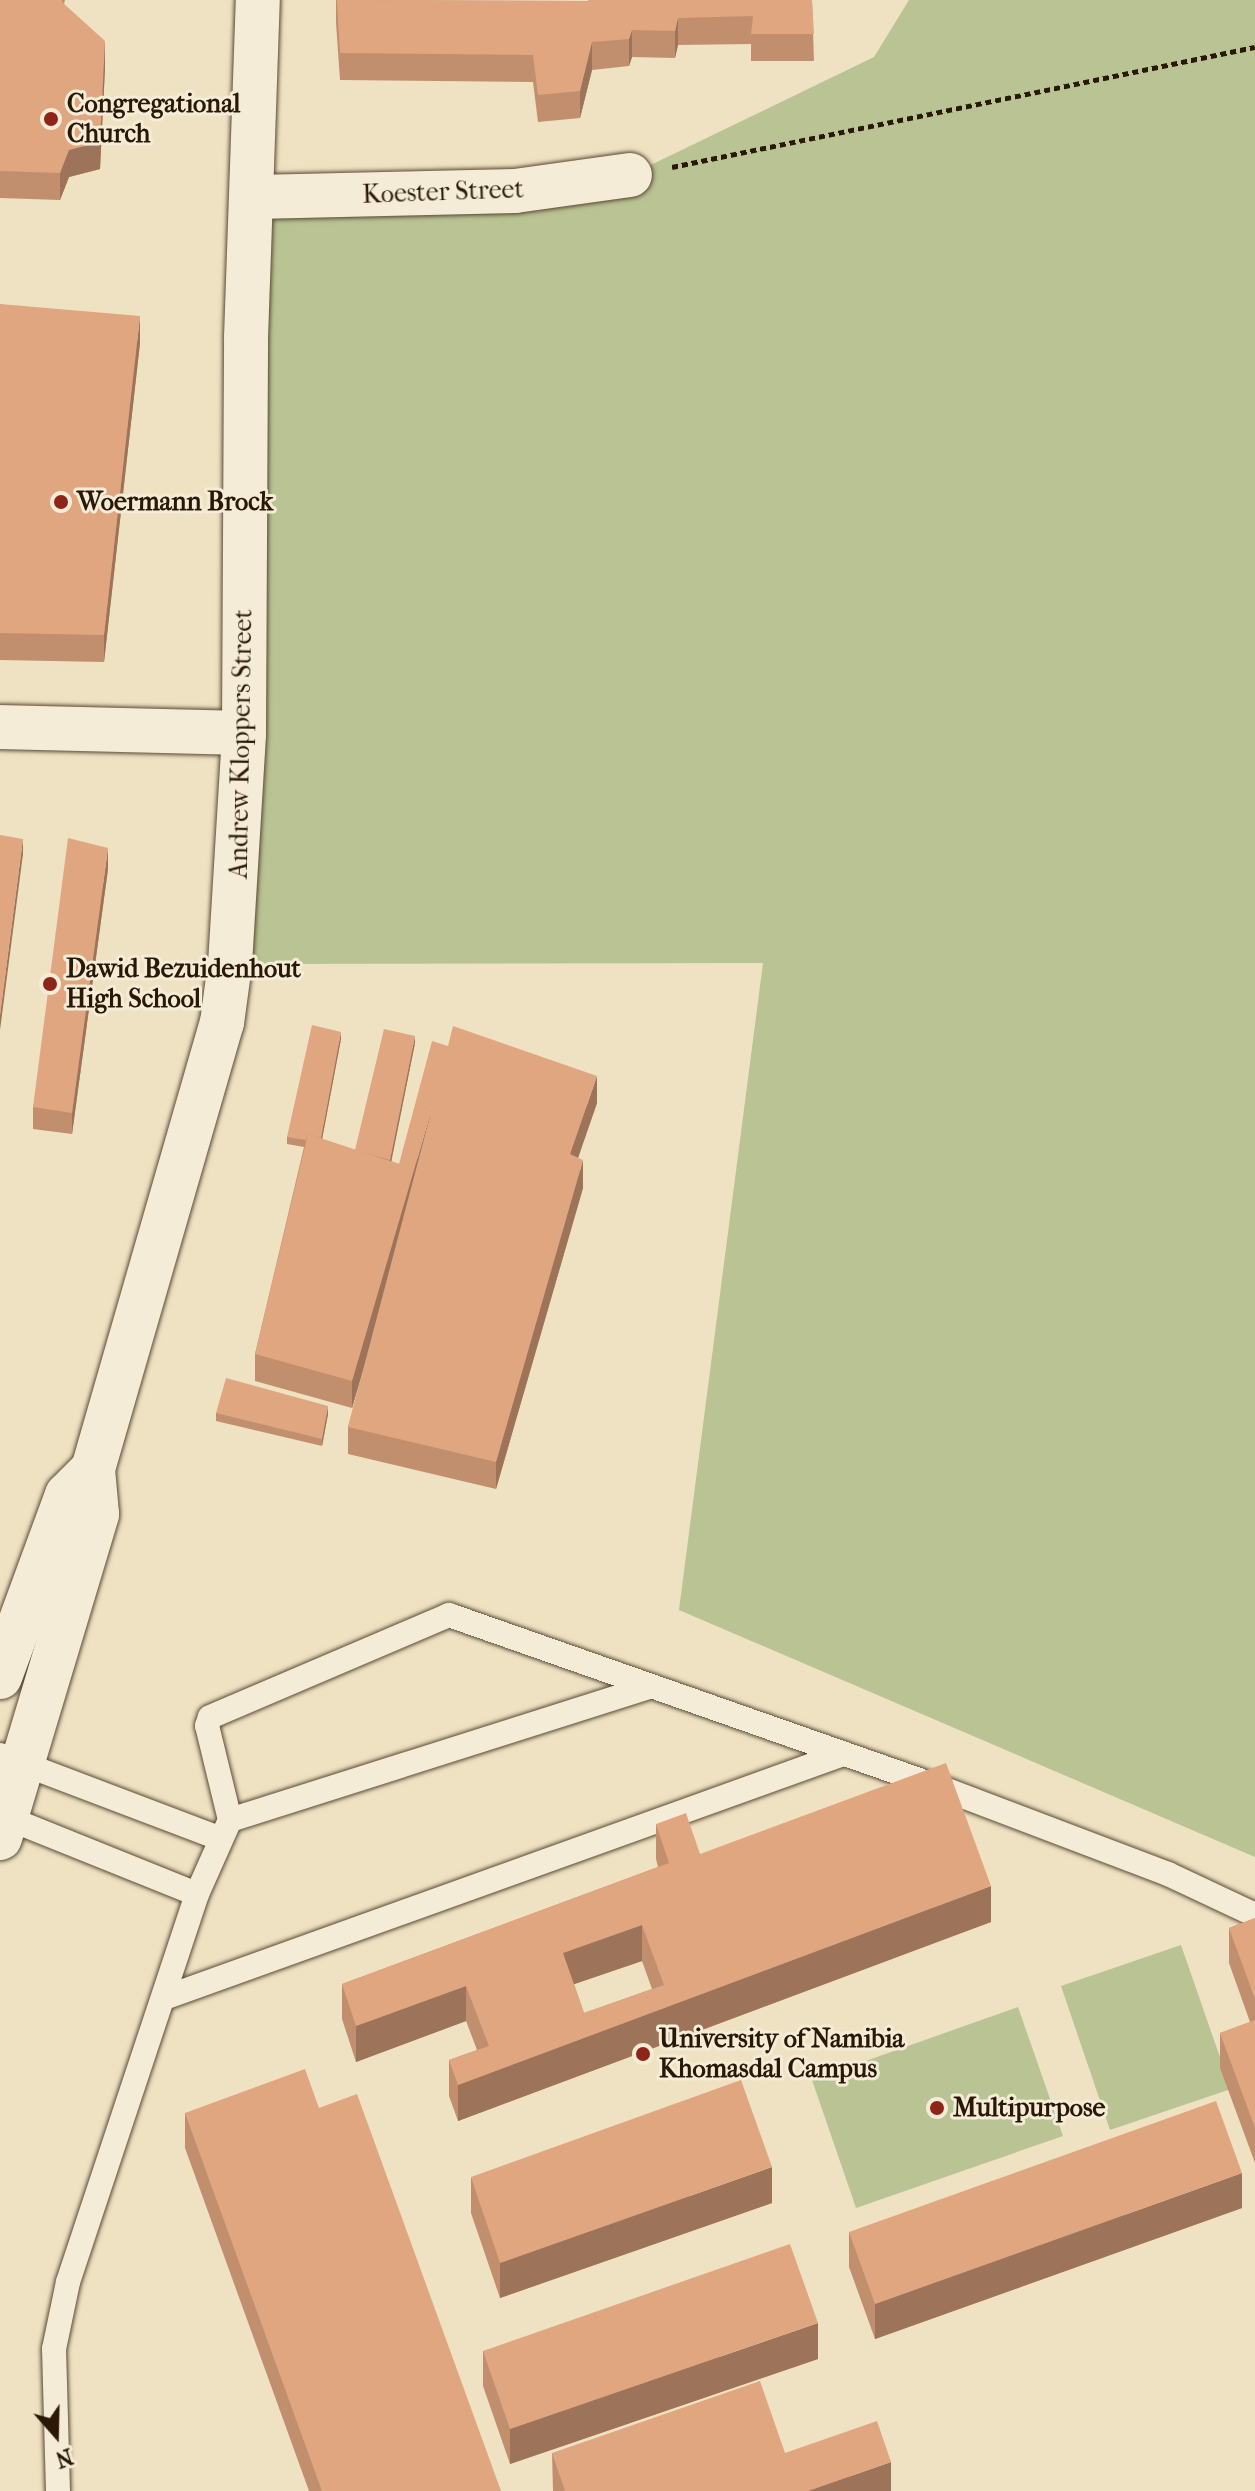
<!DOCTYPE html>
<html>
<head>
<meta charset="utf-8">
<style>
	body { margin:0 }
	#map { position:relative; width:1255px; height:2491px; overflow:hidden; background:#efe2c2; font-family:"IM FELL French Canon",serif }
	div>[style] { position:absolute }
	.green>* { inset:0; background:#b9c393 }
	.path>* { height:5px; margin-top:-2.5px; transform-origin:0; background:repeating-linear-gradient(90deg,#291806 0 6px,transparent 0 10px) }
	.roads { filter:drop-shadow(0 0 2px #5a4a35) drop-shadow(0 0 2px #5a4a35) }
	.lane>* { height:24px; margin:-12px; padding:0 12px; transform-origin:12px; border-radius:12px; background:#f5ecd7 }
	.street>* { height:44px; margin:-22px; padding:0 22px; transform-origin:22px; border-radius:22px; background:#f5ecd7 }
	.secondary>* { height:44px; margin:-22px; padding:0 22px; transform-origin:22px; border-radius:22px; background:#f5ecd7 }
	.wall>* { inset:0; background:#c18f6e }
	.shaded-wall>* { inset:0; background:#9d745a }
	.building>* { inset:0; background:#e0a680 }
	.dots>* { width:22px; height:22px; translate:-50% -50%; box-sizing:border-box; border:4px solid #f5ecd7; border-radius:50% }
	span { translate:-50% -50%; white-space:nowrap; text-align:center; line-height:1.15; -webkit-text-stroke:6px #f5ecd7; paint-order:stroke }
	.poi-label { font-size:26px; color:#291806; font-weight:700 }
	.left { translate:0 -50%; text-align:left }
	.street-label { font-size:26px; color:#291806 }
	.north { position:absolute; left:16px; top:2395px; width:80px; height:80px; -webkit-text-stroke:6px #f5ecd7; paint-order:stroke; rotate:160deg; font-size:22px; font-weight:700; line-height:32px; text-align:center; color:#291806 }
	.north::after { content:''; display:block; margin:auto; width:28px; height:36px; background:#291806; clip-path:polygon(50% 0,100% 100%,50% 72%,0 100%) }
</style>
</head>
<body>
<div id="map">
	<div class="green">
		<div style="clip-path:polygon(909px 0,1255px 0,1255px 1857px,679px 1610px,763px 963px,230px 964px,255px 197px,630px 175px,874px 57px)"></div>
		<div style="clip-path:polygon(1181px 1945px,1231px 2089px,1110px 2130px,1061px 1986px)"></div>
		<div style="clip-path:polygon(1018px 2007px,1063px 2136px,856px 2208px,812px 2080px)"></div>
	</div>
	<div class="path">
		<div style="left:672px;top:167px;width:595px;rotate:-11.63deg"></div>
	</div>
	<div class="roads">
		<div class="lane">
			<div style="left:0;top:1755px;width:236px;rotate:20.8deg"></div>
			<div style="left:0;top:1815px;width:212px;rotate:21.9deg"></div>
			<div style="left:230px;top:1820px;width:436px;rotate:-17.6deg"></div>
			<div style="left:167px;top:1997px;width:718px;rotate:-19.77deg"></div>
			<div style="left:58px;top:2491px;width:142px;rotate:-91.6deg"></div>
			<div style="left:54px;top:2349px;width:68px;rotate:-78.2deg"></div>
			<div style="left:68px;top:2282px;width:409px;rotate:-71.6deg"></div>
			<div style="left:197px;top:1894px;width:81px;rotate:-66deg"></div>
			<div style="left:230px;top:1820px;width:97px;rotate:-103.7deg"></div>
			<div style="left:207px;top:1726px;width:9px;rotate:-72deg"></div>
			<div style="left:210px;top:1717px;width:260px;rotate:-23.1deg"></div>
			<div style="left:449px;top:1615px;width:519px;rotate:19.34deg"></div>
			<div style="left:939px;top:1787px;width:245px;rotate:20.8deg"></div>
			<div style="left:1168px;top:1874px;width:96px;rotate:25.2deg"></div>
		</div>
		<div class="street">
			<div style="left:255px;top:197px;width:260px;rotate:-1.3deg"></div>
			<div style="left:515px;top:191px;width:116px;rotate:-7.9deg"></div>
			<div style="left:0;top:727px;width:244px;rotate:1.4deg"></div>
		</div>
		<div class="secondary">
			<div style="left:0;top:1677px;width:194px;rotate:-69.8deg"></div>
			<div style="left:67px;top:1495px;width:37px;rotate:-45deg"></div>
			<div style="left:0;top:1838px;width:338px;rotate:-73.3deg"></div>
			<div style="left:97px;top:1514px;width:45px;rotate:-95.1deg"></div>
			<div style="left:93px;top:1469px;width:464px;rotate:-73.9deg"></div>
			<div style="left:222px;top:1023px;width:60px;rotate:-82.3deg"></div>
			<div style="left:230px;top:964px;width:231px;rotate:-86.5deg"></div>
			<div style="left:244px;top:733px;width:395px;rotate:-89.7deg"></div>
			<div style="left:246px;top:338px;width:338px;rotate:-88deg"></div>
		</div>
	</div>
	<div class="wall">
		<div style="clip-path:polygon(0 0,65px 0,64px 4px,105px 68px,100px 169px,69px 177px,60px 200px,0 198px)"></div>
		<div style="clip-path:polygon(336px 0,588px 1px,812px 0,814px 61px,751px 61px,751px 44px,678px 45px,675px 58px,632px 57px,629px 66px,592px 70px,580px 118px,538px 122px,533px 82px,340px 80px,336px 23px)"></div>
		<div style="clip-path:polygon(0 304px,140px 343px,104px 662px,0 660px)"></div>
		<div style="clip-path:polygon(108px 869px,72px 1134px,33px 1129px,33px 1107px)"></div>
		<div style="clip-path:polygon(341px 1039px,322px 1139px,355px 1150px,415px 1043px,391px 1161px,399px 1164px,597px 1103px,578px 1158px,583px 1188px,496px 1489px,348px 1454px,348px 1427px,369px 1350px,352px 1408px,255px 1381px,255px 1354px,304px 1147px,287px 1144px,287px 1137px)"></div>
		<div style="clip-path:polygon(216px 1413px,328px 1414px,322px 1446px,216px 1421px)"></div>
		<div style="clip-path:polygon(evenodd,656px 1824px,700px 1854px,991px 1922px,458px 2121px,449px 2096px,449px 2060px,477px 2050px,466px 2021px,356px 2062px,342px 2019px,342px 1984px,658px 1867px,656px 1859px,656px 1824px,642px 1961px,652px 1989px,584px 2013px,574px 1984px,642px 1961px)"></div>
		<div style="clip-path:polygon(1255px 1918px,1255px 2163px,1220px 2068px,1220px 2033px,1250px 2022px,1229px 1963px,1229px 1928px)"></div>
		<div style="clip-path:polygon(319px 2108px,501px 2491px,309px 2491px,185px 2148px,185px 2113px)"></div>
		<div style="clip-path:polygon(471px 2177px,772px 2203px,500px 2298px,471px 2213px)"></div>
		<div style="clip-path:polygon(1242px 2208px,875px 2339px,849px 2267px,849px 2232px)"></div>
		<div style="clip-path:polygon(483px 2351px,818px 2359px,510px 2464px,483px 2386px)"></div>
		<div style="clip-path:polygon(552px 2453px,785px 2453px,891px 2491px,553px 2491px)"></div>
	</div>
	<div class="shaded-wall">
		<div style="clip-path:polygon(678px 18px,678px 45px,675px 58px,675px 31px)"></div>
		<div style="clip-path:polygon(632px 30px,632px 57px,629px 66px,629px 39px)"></div>
		<div style="clip-path:polygon(105px 41px,105px 68px,100px 169px,69px 177px,60px 200px,60px 173px)"></div>
		<div style="clip-path:polygon(592px 42px,592px 70px,580px 118px,580px 91px)"></div>
		<div style="clip-path:polygon(140px 316px,140px 343px,104px 662px,104px 635px)"></div>
		<div style="clip-path:polygon(23px 839px,23px 854px,0 1030px,0 1015px)"></div>
		<div style="clip-path:polygon(108px 848px,108px 869px,72px 1134px,72px 1113px)"></div>
		<div style="clip-path:polygon(341px 1032px,341px 1039px,320px 1150px,320px 1143px)"></div>
		<div style="clip-path:polygon(415px 1036px,415px 1043px,390px 1168px,390px 1160px)"></div>
		<div style="clip-path:polygon(597px 1076px,597px 1103px,570px 1181px,570px 1154px)"></div>
		<div style="clip-path:polygon(433px 1105px,433px 1132px,352px 1408px,352px 1381px)"></div>
		<div style="clip-path:polygon(583px 1160px,583px 1188px,496px 1489px,496px 1462px)"></div>
		<div style="clip-path:polygon(328px 1406px,328px 1414px,322px 1446px,322px 1439px)"></div>
		<div style="clip-path:polygon(991px 1886px,991px 1922px,458px 2121px,458px 2085px)"></div>
		<div style="clip-path:polygon(642px 1925px,642px 1961px,563px 1988px,563px 1953px)"></div>
		<div style="clip-path:polygon(466px 1986px,466px 2021px,356px 2062px,356px 2026px)"></div>
		<div style="clip-path:polygon(772px 2167px,772px 2203px,500px 2298px,500px 2263px)"></div>
		<div style="clip-path:polygon(1242px 2173px,1242px 2208px,875px 2339px,875px 2304px)"></div>
		<div style="clip-path:polygon(818px 2323px,818px 2359px,510px 2464px,510px 2429px)"></div>
		<div style="clip-path:polygon(891px 2462px,891px 2491px,808px 2491px)"></div>
	</div>
	<div class="building">
		<div style="clip-path:polygon(0 0,62px 0,62px 2px,105px 41px,100px 142px,69px 150px,60px 173px,0 171px)"></div>
		<div style="clip-path:polygon(337px 0,588px 1px,588px 0,812px 0,814px 34px,751px 34px,753px 16px,678px 18px,675px 31px,632px 30px,629px 39px,592px 42px,580px 91px,538px 95px,533px 55px,340px 53px)"></div>
		<div style="clip-path:polygon(0 304px,140px 316px,104px 635px,0 633px)"></div>
		<div style="clip-path:polygon(0 835px,23px 839px,0 1015px)"></div>
		<div style="clip-path:polygon(68px 838px,108px 848px,72px 1113px,33px 1107px)"></div>
		<div style="clip-path:polygon(312px 1025px,341px 1032px,321px 1138px,308px 1134px,306px 1140px,287px 1137px)"></div>
		<div style="clip-path:polygon(453px 1026px,597px 1076px,570px 1154px,583px 1160px,496px 1462px,348px 1427px,433px 1105px,352px 1381px,255px 1354px,308px 1134px,399px 1164px,432px 1041px,448px 1046px)"></div>
		<div style="clip-path:polygon(384px 1029px,415px 1036px,390px 1160px,355px 1150px)"></div>
		<div style="clip-path:polygon(226px 1378px,328px 1406px,322px 1439px,216px 1413px)"></div>
		<div style="clip-path:polygon(evenodd,946px 1763px,991px 1886px,458px 2085px,449px 2060px,489px 2046px,466px 1986px,356px 2026px,342px 1984px,669px 1863px,656px 1824px,686px 1813px,700px 1854px,946px 1763px,642px 1925px,664px 1985px,584px 2013px,563px 1953px,642px 1925px)"></div>
		<div style="clip-path:polygon(1255px 1918px,1255px 1999px,1229px 1928px)"></div>
		<div style="clip-path:polygon(1255px 2020px,1255px 2128px,1220px 2033px)"></div>
		<div style="clip-path:polygon(305px 2069px,319px 2108px,357px 2094px,501px 2491px,322px 2491px,185px 2113px)"></div>
		<div style="clip-path:polygon(741px 2080px,772px 2167px,500px 2263px,471px 2177px)"></div>
		<div style="clip-path:polygon(1216px 2101px,1242px 2173px,875px 2304px,849px 2232px)"></div>
		<div style="clip-path:polygon(790px 2244px,818px 2323px,510px 2429px,483px 2351px)"></div>
		<div style="clip-path:polygon(760px 2381px,785px 2453px,877px 2421px,891px 2462px,808px 2491px,565px 2491px,552px 2453px)"></div>
	</div>
	<div class="dots">
		<div style="left:51px;top:119px;background:#8f2418"></div>
		<div style="left:61px;top:502px;background:#8f2418"></div>
		<div style="left:50px;top:984px;background:#8f2418"></div>
		<div style="left:643px;top:2054px;background:#8f2418"></div>
		<div style="left:937px;top:2108px;background:#8f2418"></div>
	</div>
	<div class="poi-label">
		<span class="left" style="left:67px;top:119px">Congregational<br>Church</span>
		<span class="left" style="left:77px;top:502px">Woermann Brock</span>
		<span class="left" style="left:66px;top:984px">Dawid Bezuidenhout<br>High School</span>
		<span class="left" style="left:659px;top:2054px">University of Namibia<br>Khomasdal Campus</span>
		<span class="left" style="left:953px;top:2108px">Multipurpose</span>
	</div>
	<div class="street-label">
		<span style="left:443px;top:192px;rotate:-2deg">Koester Street</span>
		<span style="left:241px;top:744px;rotate:-89deg">Andrew Kloppers Street</span>
	</div>
	<div class="north">N</div>
</div>
</body>
</html>
